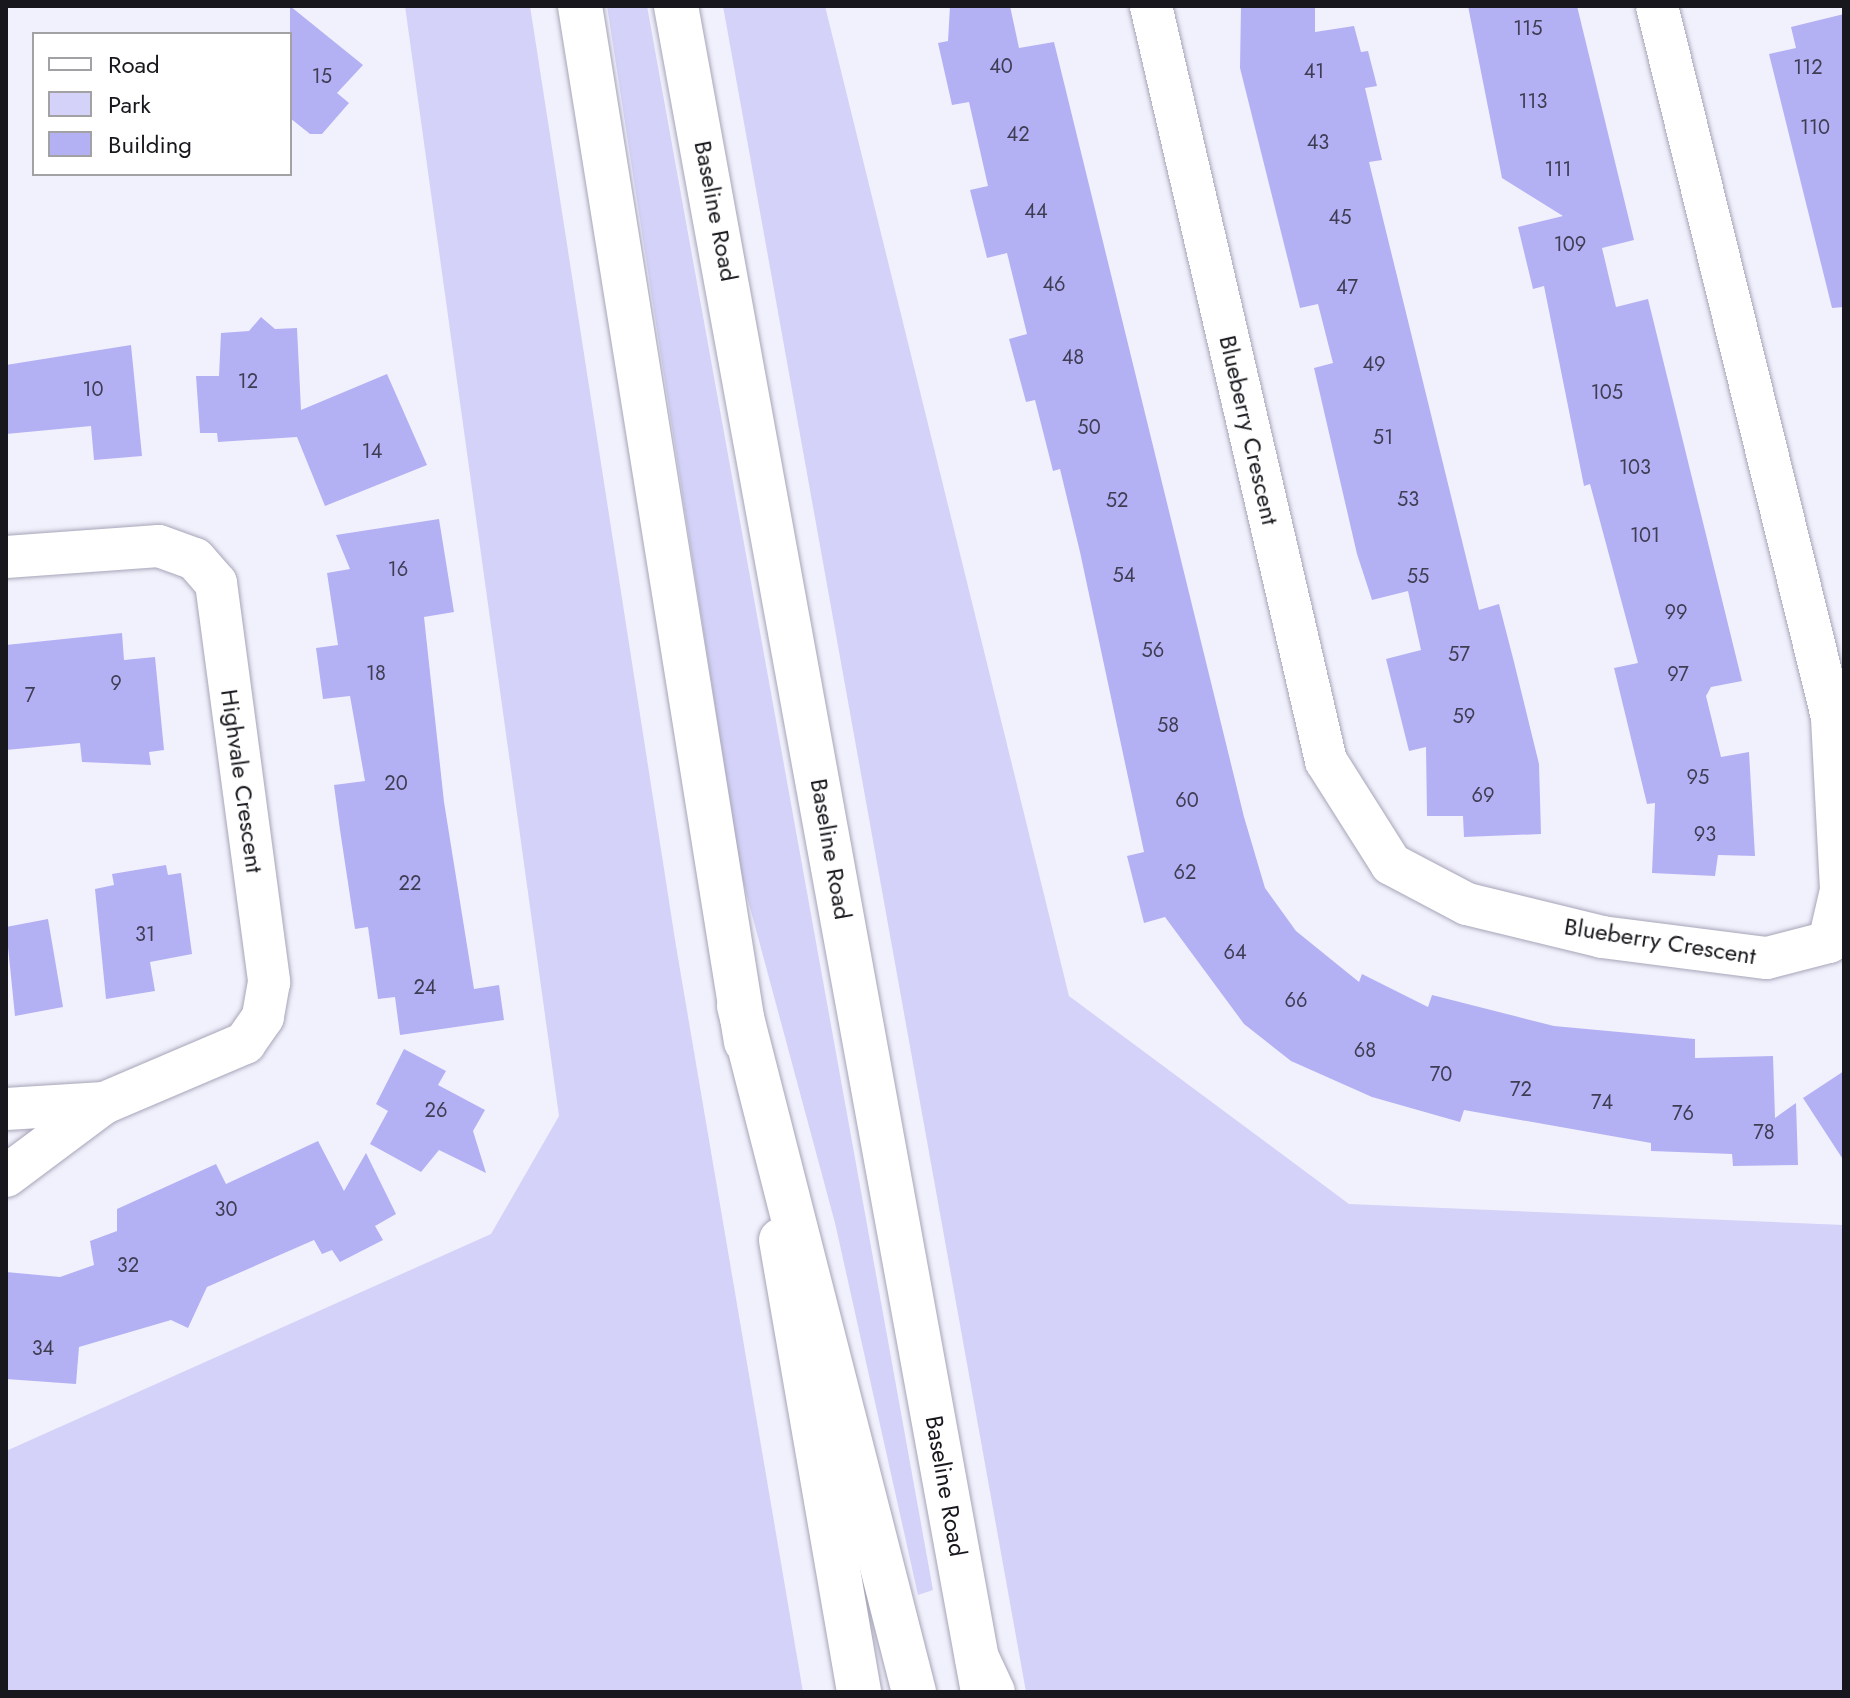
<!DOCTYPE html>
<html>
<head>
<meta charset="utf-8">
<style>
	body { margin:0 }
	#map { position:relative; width:1850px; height:1698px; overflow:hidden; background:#f1f1fd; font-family:Jost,sans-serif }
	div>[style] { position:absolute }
	.green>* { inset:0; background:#d4d2f8 }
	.building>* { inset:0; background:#b4b0f4 }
	.roads { filter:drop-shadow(0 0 2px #a6a5b8) drop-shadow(0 0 2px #a6a5b8) }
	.street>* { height:42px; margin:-21px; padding:0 21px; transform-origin:21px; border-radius:21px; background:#fff }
	.secondary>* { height:44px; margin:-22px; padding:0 22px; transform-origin:22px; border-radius:22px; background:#fff }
	.primary>* { height:44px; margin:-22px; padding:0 22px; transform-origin:22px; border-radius:22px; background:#fff }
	span { translate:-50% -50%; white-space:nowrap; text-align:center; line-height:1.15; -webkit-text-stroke:6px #fff; paint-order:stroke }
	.number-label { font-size:20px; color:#3e3d53 }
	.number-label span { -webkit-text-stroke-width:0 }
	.street-label { font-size:24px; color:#17171d }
	.frame { position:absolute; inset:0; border:8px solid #17171d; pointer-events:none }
	.legend { position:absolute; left:32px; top:32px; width:260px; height:144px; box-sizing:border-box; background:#fff; border:2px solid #a2a2a5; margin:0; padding:10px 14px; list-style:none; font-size:24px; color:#17171d }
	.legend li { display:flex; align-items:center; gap:16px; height:40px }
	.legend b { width:40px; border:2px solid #a2a2a5 }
</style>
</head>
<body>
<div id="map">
	<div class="green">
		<div style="clip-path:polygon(405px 6px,530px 6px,676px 946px,803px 1692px,6px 1692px,6px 1451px,491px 1234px,559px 1116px)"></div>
		<div style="clip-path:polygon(607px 6px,647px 6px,933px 1590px,918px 1595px,835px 1223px,741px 874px)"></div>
		<div style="clip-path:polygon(723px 6px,825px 6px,1069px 996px,1349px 1204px,1844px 1225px,1844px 1692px,1026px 1692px)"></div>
	</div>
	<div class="building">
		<div style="clip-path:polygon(290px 6px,363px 65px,337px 93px,349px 103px,322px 134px,310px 134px,290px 118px)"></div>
		<div style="clip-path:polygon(950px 6px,1010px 6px,1019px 48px,1054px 42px,1244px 817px,1265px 888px,1296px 931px,1359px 982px,1362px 974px,1428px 1007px,1432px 995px,1554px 1026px,1695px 1039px,1695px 1058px,1773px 1056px,1775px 1118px,1796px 1103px,1798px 1165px,1733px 1166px,1732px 1154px,1651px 1151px,1651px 1143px,1464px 1110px,1460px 1122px,1372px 1097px,1291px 1061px,1244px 1024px,1165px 917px,1144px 923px,1127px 856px,1144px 852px,1080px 552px,1060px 469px,1053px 471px,1035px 400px,1026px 402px,1009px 339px,1027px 334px,1007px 253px,987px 258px,970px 190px,988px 186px,969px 102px,952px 105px,938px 43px,948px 41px)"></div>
		<div style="clip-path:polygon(1241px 6px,1315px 6px,1315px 32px,1354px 26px,1361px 52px,1368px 51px,1377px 86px,1365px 88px,1382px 160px,1369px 162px,1479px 610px,1499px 604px,1514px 662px,1539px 764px,1541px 834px,1464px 837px,1463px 816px,1427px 816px,1426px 747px,1409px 751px,1386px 659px,1421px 650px,1408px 591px,1372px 600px,1357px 554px,1314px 368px,1333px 363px,1318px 304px,1300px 308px,1240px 68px)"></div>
		<div style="clip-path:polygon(1468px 6px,1577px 6px,1634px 240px,1602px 248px,1616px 307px,1648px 299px,1742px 681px,1711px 687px,1706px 696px,1721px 757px,1749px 752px,1755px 856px,1718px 855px,1715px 876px,1652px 873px,1655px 803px,1647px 804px,1614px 668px,1638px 663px,1590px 484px,1584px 486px,1544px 286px,1533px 289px,1518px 227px,1563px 216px,1502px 178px)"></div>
		<div style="clip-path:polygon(1844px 14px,1844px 307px,1832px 308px,1769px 54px,1796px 48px,1791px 27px)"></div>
		<div style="clip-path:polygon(261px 317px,275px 329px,297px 328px,301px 410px,387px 374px,427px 465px,325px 506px,297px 437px,218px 442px,217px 433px,200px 433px,196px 376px,219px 376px,221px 333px,249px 331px)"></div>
		<div style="clip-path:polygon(131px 345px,142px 456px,94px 460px,91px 426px,6px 434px,6px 365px)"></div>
		<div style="clip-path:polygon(439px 519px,454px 612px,424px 617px,444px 802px,474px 989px,499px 985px,504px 1020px,400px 1035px,395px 997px,378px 999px,368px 927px,355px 929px,340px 830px,334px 785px,365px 781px,350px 696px,323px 699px,316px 648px,338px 645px,327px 573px,350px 569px,336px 535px)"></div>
		<div style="clip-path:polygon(122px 633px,124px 660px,155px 657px,164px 750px,149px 752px,151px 765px,82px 762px,80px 743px,6px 750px,6px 645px)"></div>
		<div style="clip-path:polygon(166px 865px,168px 875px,181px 873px,192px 954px,150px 962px,155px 991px,106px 999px,95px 889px,114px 885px,112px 874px)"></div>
		<div style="clip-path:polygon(48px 919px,63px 1007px,15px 1016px,6px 927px)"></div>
		<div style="clip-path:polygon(404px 1049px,446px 1071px,438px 1085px,485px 1110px,473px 1131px,486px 1173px,439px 1150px,421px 1172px,370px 1144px,388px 1111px,376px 1104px)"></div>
		<div style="clip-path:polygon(1844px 1071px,1844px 1161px,1803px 1098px)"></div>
		<div style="clip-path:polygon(318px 1141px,344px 1191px,366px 1153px,396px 1214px,375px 1226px,383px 1240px,340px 1262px,332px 1250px,322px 1254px,314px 1240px,207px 1287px,188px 1328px,171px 1320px,79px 1347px,76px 1384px,6px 1379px,6px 1272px,60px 1277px,94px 1265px,90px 1241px,117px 1231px,117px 1209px,216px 1164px,226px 1184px)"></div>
	</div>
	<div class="roads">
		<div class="street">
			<div style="left:1151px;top:6px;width:775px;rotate:76.95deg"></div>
			<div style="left:1326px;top:761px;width:122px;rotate:57.7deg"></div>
			<div style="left:1391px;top:864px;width:86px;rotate:27.8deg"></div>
			<div style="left:1467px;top:904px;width:139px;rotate:13.7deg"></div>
			<div style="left:1602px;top:937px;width:166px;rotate:7.3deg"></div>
			<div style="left:1767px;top:958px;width:64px;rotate:-14.5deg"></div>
			<div style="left:1829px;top:942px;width:53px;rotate:-77deg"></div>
			<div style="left:1841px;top:890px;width:173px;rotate:-93deg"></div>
			<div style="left:1832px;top:717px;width:732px;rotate:-103.83deg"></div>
			<div style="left:6px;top:557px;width:153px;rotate:-4.1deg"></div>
			<div style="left:159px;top:546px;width:38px;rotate:20deg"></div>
			<div style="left:195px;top:559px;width:32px;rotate:49deg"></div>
			<div style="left:216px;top:583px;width:403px;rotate:82.4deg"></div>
			<div style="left:269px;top:982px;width:36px;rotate:100deg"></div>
			<div style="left:263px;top:1017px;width:32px;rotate:125deg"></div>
			<div style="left:245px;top:1043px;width:153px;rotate:156.9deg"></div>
			<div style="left:104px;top:1103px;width:122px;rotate:143.3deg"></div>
			<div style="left:6px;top:1109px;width:98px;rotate:-3.5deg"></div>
		</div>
		<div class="secondary">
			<div style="left:580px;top:6px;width:1049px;rotate:80.9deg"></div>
			<div style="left:676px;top:6px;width:1714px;rotate:79.68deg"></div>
			<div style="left:781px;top:1240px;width:459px;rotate:80.2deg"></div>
		</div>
		<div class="primary">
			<div style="left:739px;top:1006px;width:708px;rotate:75.69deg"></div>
			<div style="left:977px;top:1658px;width:38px;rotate:65deg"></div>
		</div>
	</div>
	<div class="number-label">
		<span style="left:1528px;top:28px">115</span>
		<span style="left:1001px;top:66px">40</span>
		<span style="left:1808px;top:67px">112</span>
		<span style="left:1314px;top:71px">41</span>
		<span style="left:322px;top:76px">15</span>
		<span style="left:1533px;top:101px">113</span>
		<span style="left:1815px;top:127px">110</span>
		<span style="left:1018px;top:134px">42</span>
		<span style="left:1318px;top:142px">43</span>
		<span style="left:1558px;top:169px">111</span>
		<span style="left:1036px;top:211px">44</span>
		<span style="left:1340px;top:217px">45</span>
		<span style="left:1570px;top:244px">109</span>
		<span style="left:1054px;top:284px">46</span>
		<span style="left:1347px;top:287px">47</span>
		<span style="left:1073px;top:357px">48</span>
		<span style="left:1374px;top:364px">49</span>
		<span style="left:248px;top:381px">12</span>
		<span style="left:93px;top:389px">10</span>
		<span style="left:1607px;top:392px">105</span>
		<span style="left:1089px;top:427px">50</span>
		<span style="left:1383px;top:437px">51</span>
		<span style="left:372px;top:451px">14</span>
		<span style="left:1635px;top:467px">103</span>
		<span style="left:1408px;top:499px">53</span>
		<span style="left:1117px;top:500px">52</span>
		<span style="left:1645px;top:535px">101</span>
		<span style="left:398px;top:569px">16</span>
		<span style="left:1124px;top:575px">54</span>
		<span style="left:1418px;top:576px">55</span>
		<span style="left:1676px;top:612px">99</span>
		<span style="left:1153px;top:650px">56</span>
		<span style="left:1459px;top:654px">57</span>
		<span style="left:376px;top:673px">18</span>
		<span style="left:1678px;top:674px">97</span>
		<span style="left:116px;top:683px">9</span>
		<span style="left:30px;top:695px">7</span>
		<span style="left:1464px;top:716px">59</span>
		<span style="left:1168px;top:725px">58</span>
		<span style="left:1698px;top:777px">95</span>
		<span style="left:396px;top:783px">20</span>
		<span style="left:1483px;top:795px">69</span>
		<span style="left:1187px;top:800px">60</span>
		<span style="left:1705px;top:834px">93</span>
		<span style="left:1185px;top:872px">62</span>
		<span style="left:410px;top:883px">22</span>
		<span style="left:145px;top:934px">31</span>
		<span style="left:1235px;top:952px">64</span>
		<span style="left:425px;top:987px">24</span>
		<span style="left:1296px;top:1000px">66</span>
		<span style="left:1365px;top:1050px">68</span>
		<span style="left:1441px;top:1074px">70</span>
		<span style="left:1521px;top:1089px">72</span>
		<span style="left:1602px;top:1102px">74</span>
		<span style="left:436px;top:1110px">26</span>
		<span style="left:1683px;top:1113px">76</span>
		<span style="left:1764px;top:1132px">78</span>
		<span style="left:226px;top:1209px">30</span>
		<span style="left:128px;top:1265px">32</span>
		<span style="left:43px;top:1348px">34</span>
	</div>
	<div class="street-label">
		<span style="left:716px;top:211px;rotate:79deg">Baseline Road</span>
		<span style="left:1249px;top:430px;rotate:77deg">Blueberry Crescent</span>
		<span style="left:242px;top:781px;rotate:82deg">Highvale Crescent</span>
		<span style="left:831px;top:849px;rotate:80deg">Baseline Road</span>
		<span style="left:1660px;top:941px;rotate:9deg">Blueberry Crescent</span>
		<span style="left:946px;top:1486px;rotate:80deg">Baseline Road</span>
	</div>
	<div class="frame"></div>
	<ul class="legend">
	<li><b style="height:10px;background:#fff"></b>Road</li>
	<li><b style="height:22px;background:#d4d2f8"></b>Park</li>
	<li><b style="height:22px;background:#b4b0f4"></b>Building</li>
	</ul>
</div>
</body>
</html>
